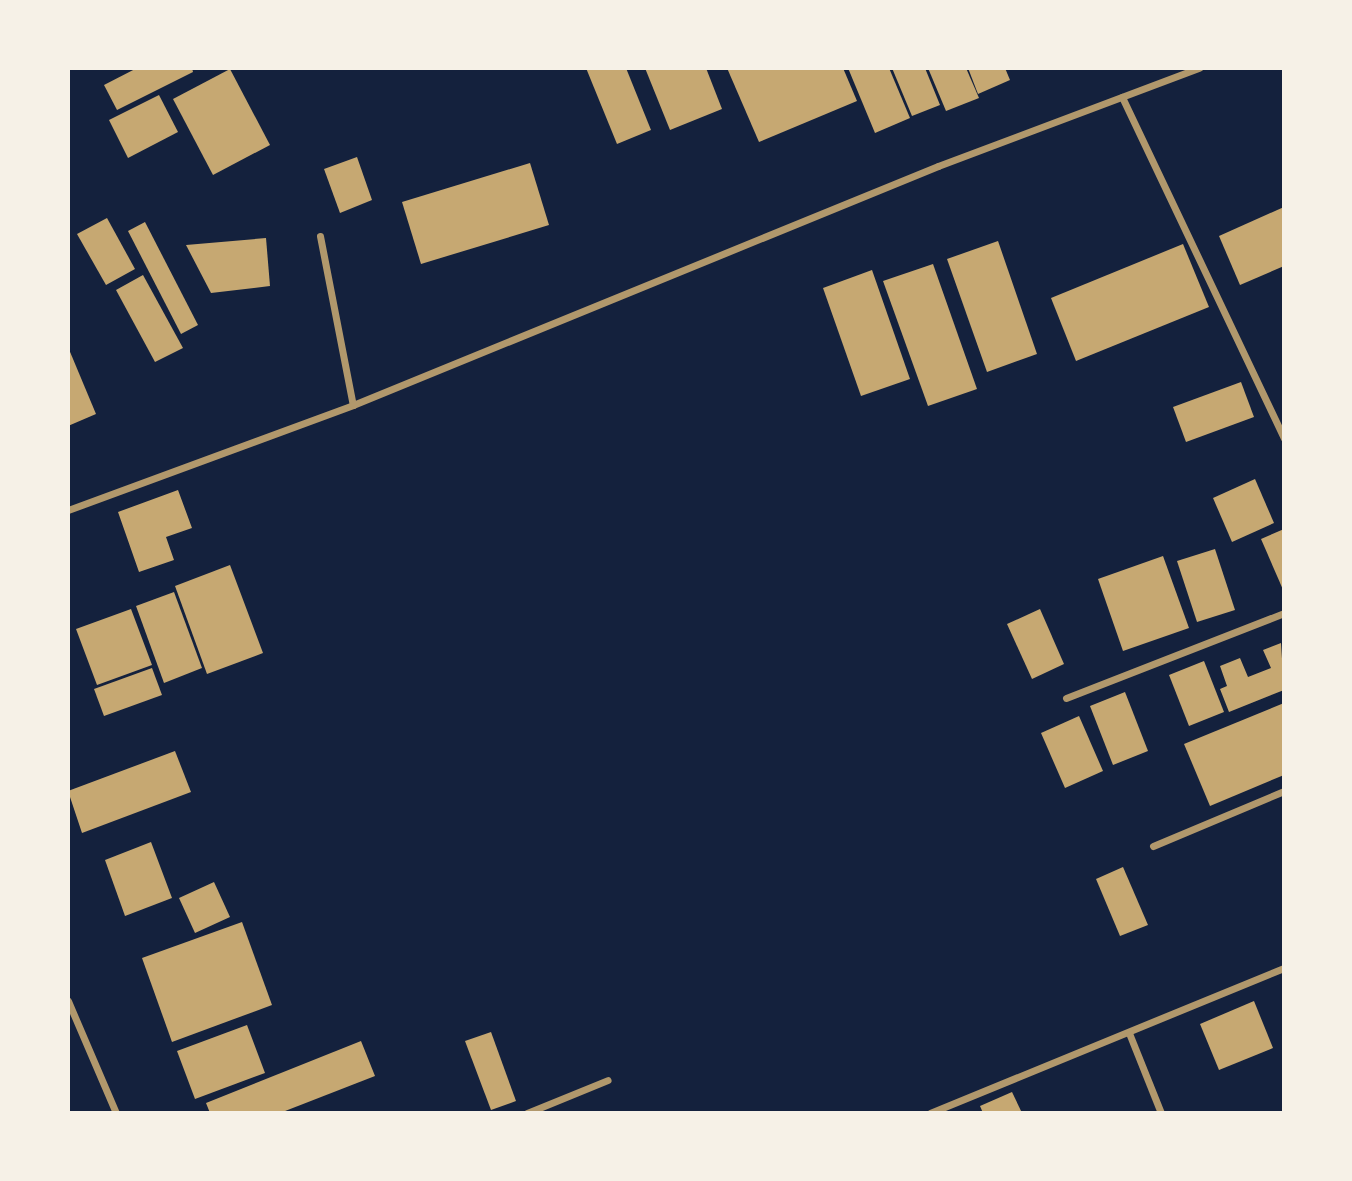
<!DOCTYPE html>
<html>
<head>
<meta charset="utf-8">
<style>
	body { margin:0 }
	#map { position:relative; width:1352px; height:1181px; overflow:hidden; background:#14213d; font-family:"Space Grotesk",sans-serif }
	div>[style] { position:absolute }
	.building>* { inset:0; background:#c6a872 }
	.minor>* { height:7px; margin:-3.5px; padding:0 3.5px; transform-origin:3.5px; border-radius:3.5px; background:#b1986c }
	span { translate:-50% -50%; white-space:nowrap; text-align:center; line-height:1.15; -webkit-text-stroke:5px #f6f1e7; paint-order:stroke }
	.frame { position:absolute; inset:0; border:70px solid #f6f1e7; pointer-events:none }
</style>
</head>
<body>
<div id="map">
	<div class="building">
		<div style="clip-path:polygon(137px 68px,192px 68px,193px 72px,117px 110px,104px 85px)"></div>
		<div style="clip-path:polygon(586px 68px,626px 68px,651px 130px,617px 144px)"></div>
		<div style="clip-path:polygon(645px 68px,706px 68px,722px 109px,670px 130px)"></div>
		<div style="clip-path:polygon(727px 68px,843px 68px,857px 101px,759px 142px)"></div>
		<div style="clip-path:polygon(848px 68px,889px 68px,910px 118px,875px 133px)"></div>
		<div style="clip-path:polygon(892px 68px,925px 68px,940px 105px,912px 116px)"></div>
		<div style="clip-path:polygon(928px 68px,966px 68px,979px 98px,946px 111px)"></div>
		<div style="clip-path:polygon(968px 68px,1005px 68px,1010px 80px,978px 94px)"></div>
		<div style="clip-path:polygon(230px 69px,270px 145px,213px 175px,173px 99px)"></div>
		<div style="clip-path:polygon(159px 95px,178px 132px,128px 158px,109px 120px)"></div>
		<div style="clip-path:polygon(357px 157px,372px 200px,340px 213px,324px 169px)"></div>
		<div style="clip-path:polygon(530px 163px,549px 225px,421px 264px,402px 202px)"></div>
		<div style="clip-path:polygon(1284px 207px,1284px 266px,1240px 285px,1219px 236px)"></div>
		<div style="clip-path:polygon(107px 218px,135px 269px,106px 285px,77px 234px)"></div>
		<div style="clip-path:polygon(145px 222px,198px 325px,181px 334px,128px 231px)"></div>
		<div style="clip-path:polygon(266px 238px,270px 286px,211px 293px,186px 245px)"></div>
		<div style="clip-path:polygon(998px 241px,1037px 354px,987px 372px,947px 259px)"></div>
		<div style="clip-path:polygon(1183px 244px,1209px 307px,1076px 361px,1051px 298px)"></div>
		<div style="clip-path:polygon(933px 264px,977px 389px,928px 406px,883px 281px)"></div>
		<div style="clip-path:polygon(872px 270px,910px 379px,861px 396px,823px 288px)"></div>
		<div style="clip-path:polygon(143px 275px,183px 348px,155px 362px,116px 290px)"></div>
		<div style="clip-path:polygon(68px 347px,96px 414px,68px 426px)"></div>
		<div style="clip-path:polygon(1241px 382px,1254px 417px,1186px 442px,1173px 407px)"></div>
		<div style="clip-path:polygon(1255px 479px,1274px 523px,1232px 542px,1213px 498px)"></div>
		<div style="clip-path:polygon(178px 490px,192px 528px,166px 537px,174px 560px,139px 572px,118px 512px)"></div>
		<div style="clip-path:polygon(1284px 529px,1284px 592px,1261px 539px)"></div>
		<div style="clip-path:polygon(1215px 549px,1235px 610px,1197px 622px,1177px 561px)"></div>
		<div style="clip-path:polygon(1163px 556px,1189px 628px,1123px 651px,1098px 579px)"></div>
		<div style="clip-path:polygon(230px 565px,263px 653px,207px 674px,175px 586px)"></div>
		<div style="clip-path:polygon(174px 592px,202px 668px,164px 683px,136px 606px)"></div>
		<div style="clip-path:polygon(131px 609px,152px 665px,97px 685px,76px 629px)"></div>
		<div style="clip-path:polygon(1040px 609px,1064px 664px,1032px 679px,1007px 624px)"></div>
		<div style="clip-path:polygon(1281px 643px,1284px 690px,1229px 712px,1220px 689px,1227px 686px,1220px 666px,1240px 658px,1248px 677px,1271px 668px,1263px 650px)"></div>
		<div style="clip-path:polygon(1204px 661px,1224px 712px,1189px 726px,1169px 675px)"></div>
		<div style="clip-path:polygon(152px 668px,162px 695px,104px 716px,94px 689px)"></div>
		<div style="clip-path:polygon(1125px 692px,1148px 751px,1113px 765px,1090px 706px)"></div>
		<div style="clip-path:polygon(1284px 703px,1284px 775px,1210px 806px,1184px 744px)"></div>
		<div style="clip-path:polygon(1079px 716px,1103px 771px,1065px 788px,1041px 733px)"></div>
		<div style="clip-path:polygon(175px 751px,191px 792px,82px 833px,68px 791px)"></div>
		<div style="clip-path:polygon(151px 842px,172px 898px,125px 916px,105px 860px)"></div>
		<div style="clip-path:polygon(1123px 867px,1148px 925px,1120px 936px,1096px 879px)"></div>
		<div style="clip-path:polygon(214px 882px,230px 917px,195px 933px,179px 898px)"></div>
		<div style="clip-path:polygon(242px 922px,272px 1005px,172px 1042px,142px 958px)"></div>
		<div style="clip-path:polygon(1254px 1001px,1273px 1048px,1219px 1070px,1200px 1024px)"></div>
		<div style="clip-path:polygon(247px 1025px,265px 1073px,195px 1099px,177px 1051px)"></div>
		<div style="clip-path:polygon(491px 1032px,516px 1101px,491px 1110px,465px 1041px)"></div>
		<div style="clip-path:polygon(361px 1041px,375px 1076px,280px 1113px,210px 1113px,206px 1103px)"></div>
		<div style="clip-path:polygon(1012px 1092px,1022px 1113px,983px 1113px,980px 1106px)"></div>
	</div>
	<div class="minor">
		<div style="left:1122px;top:97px;width:378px;rotate:64.6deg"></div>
		<div style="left:320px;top:236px;width:172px;rotate:79deg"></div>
		<div style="left:68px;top:510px;width:304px;rotate:-20.2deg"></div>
		<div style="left:353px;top:405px;width:632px;rotate:-22.22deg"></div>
		<div style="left:938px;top:166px;width:279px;rotate:-20.6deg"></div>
		<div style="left:1066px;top:698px;width:234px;rotate:-21.3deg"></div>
		<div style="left:1153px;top:846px;width:142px;rotate:-22.8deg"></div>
		<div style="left:68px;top:1001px;width:122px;rotate:66.8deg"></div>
		<div style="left:1129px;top:1033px;width:86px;rotate:68.2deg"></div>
		<div style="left:527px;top:1113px;width:87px;rotate:-22.2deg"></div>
		<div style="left:930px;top:1113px;width:383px;rotate:-22.3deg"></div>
	</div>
	<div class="frame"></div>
</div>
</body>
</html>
